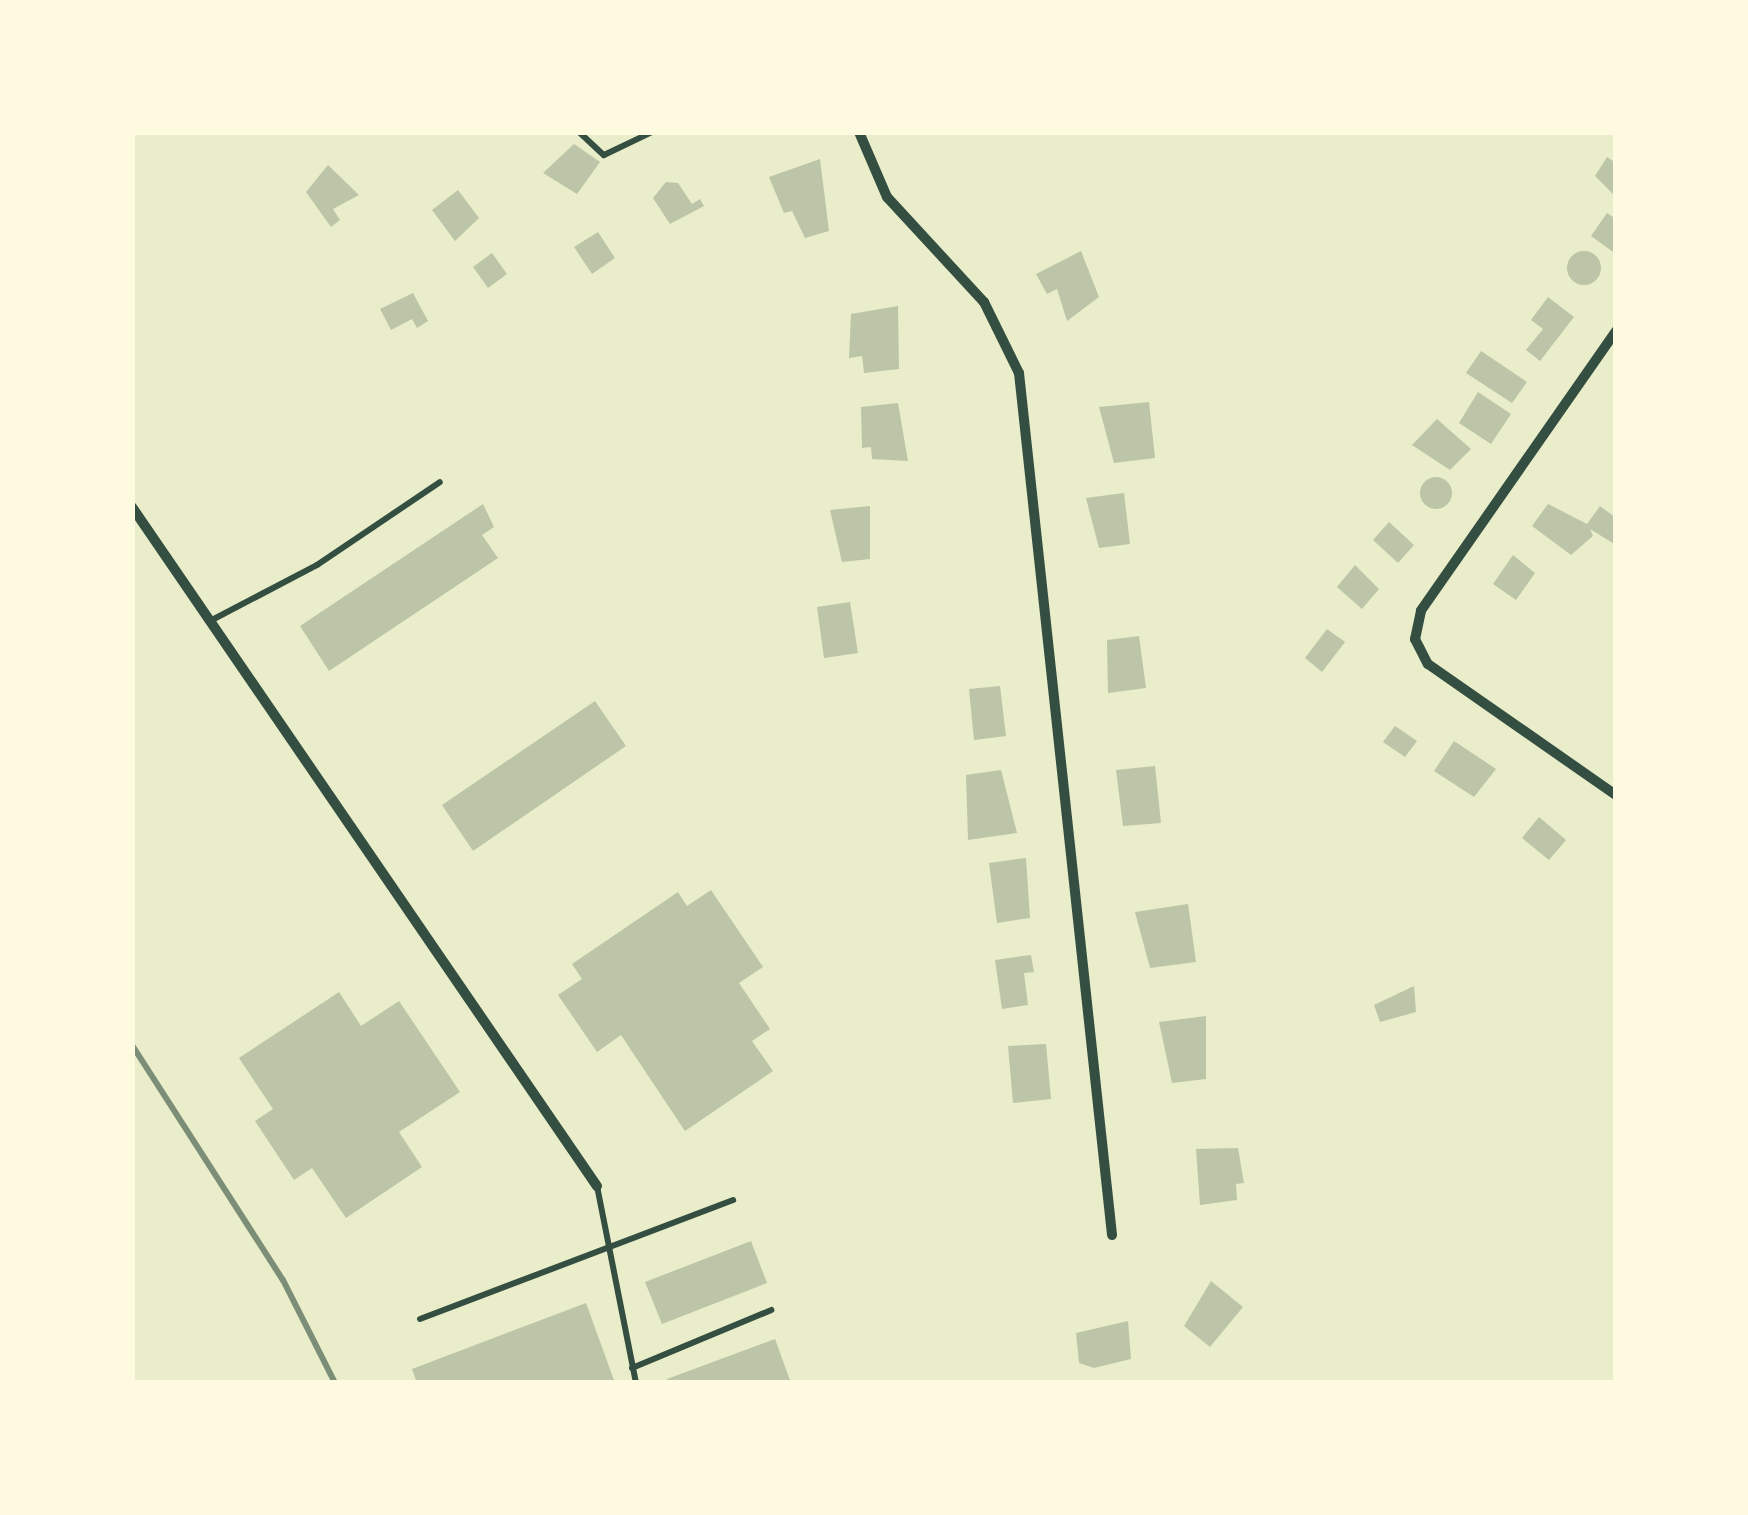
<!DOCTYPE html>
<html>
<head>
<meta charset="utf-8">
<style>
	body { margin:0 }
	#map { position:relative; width:1748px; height:1515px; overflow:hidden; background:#e9edc9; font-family:"Fira Sans",sans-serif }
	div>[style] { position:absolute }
	.building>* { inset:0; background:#bcc5a7 }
	.round { border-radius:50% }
	.service>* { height:6px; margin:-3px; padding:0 3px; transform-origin:3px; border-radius:3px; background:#344e41 }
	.minor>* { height:10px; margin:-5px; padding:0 5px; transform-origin:5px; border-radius:5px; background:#344e41 }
	.rail>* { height:6px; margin:-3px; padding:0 3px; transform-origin:3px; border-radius:3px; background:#7c8e77 }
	span { translate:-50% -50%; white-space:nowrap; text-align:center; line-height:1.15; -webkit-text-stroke:12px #fefae0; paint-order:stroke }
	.frame { position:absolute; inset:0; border:135px solid #fefae0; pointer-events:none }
</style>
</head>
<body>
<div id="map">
	<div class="building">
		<div style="clip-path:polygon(574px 144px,600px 162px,577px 194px,543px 173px)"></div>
		<div style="clip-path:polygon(1607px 157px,1616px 163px,1616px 197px,1595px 176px)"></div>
		<div style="clip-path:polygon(820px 159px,829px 231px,805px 238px,792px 211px,784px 213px,769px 177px)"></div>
		<div style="clip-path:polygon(328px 165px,359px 195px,333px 209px,340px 220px,331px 227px,306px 192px)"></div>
		<div style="clip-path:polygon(666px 182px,678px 183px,692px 204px,700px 199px,704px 206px,670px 224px,653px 198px)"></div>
		<div style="clip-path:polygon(458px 190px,479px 218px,455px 241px,432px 210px)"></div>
		<div style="clip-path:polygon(1607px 213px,1616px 219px,1616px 254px,1591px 236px)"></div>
		<div style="clip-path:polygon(598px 232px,615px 258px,592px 274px,574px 247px)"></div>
		<div class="round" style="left:1567px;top:251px;width:34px;height:34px"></div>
		<div style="clip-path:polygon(1081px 251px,1099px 297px,1067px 321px,1057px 289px,1047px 294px,1036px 274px)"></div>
		<div style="clip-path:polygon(492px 253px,507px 274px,488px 288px,473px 267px)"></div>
		<div style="clip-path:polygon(413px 293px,428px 321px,417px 328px,412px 319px,391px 330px,380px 309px)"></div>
		<div style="clip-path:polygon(1548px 297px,1574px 317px,1540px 361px,1526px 350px,1543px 329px,1531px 320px)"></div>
		<div style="clip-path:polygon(898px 306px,899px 369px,864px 373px,862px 356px,849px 358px,851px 314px)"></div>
		<div style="clip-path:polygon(1481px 351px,1527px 382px,1512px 403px,1466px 373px)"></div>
		<div style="clip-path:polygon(1478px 392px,1511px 414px,1491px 444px,1459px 423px)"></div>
		<div style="clip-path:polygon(1149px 402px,1155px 458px,1114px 463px,1099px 407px)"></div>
		<div style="clip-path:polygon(898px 403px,908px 461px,872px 459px,871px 447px,862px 448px,861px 407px)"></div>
		<div style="clip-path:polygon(1437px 419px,1471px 449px,1450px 470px,1412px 445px)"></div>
		<div class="round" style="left:1420px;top:477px;width:32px;height:32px"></div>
		<div style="clip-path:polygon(1124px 493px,1130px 544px,1099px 548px,1086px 498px)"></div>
		<div style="clip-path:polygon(483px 504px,494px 527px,482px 535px,498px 558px,329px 671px,300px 626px)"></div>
		<div style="clip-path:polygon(1548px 504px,1587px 524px,1600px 506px,1616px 518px,1616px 545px,1590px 529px,1593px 536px,1571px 555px,1532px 526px)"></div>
		<div style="clip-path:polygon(870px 506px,870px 559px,842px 562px,830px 510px)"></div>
		<div style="clip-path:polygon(1389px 522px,1414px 545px,1398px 563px,1373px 540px)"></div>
		<div style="clip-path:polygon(1513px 555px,1535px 573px,1516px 600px,1493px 584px)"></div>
		<div style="clip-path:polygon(1355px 565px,1379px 589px,1362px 609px,1337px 587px)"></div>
		<div style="clip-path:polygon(850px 602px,858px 653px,824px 658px,817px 607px)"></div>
		<div style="clip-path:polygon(1327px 629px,1345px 642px,1322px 672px,1305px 658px)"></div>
		<div style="clip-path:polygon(1139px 636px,1146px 688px,1108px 693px,1107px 640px)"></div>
		<div style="clip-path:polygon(1000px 686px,1006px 736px,974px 740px,969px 689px)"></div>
		<div style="clip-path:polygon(595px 701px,626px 746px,473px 851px,442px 805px)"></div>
		<div style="clip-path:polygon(1395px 726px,1417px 741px,1405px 757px,1383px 742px)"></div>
		<div style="clip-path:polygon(1454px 741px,1496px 769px,1474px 797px,1434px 771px)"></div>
		<div style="clip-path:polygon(1155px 766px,1161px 823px,1123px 826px,1116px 770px)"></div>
		<div style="clip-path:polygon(1001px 770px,1017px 833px,968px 840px,966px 775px)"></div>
		<div style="clip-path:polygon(1539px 817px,1566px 840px,1549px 860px,1522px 838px)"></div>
		<div style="clip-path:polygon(1026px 858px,1030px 918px,997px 923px,989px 863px)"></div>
		<div style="clip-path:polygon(711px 890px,763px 967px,739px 983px,770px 1029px,752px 1041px,773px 1071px,685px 1131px,621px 1035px,597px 1052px,558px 995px,582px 979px,572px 964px,678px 892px,687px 906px)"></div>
		<div style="clip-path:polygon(1188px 904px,1196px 962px,1150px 968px,1135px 912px)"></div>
		<div style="clip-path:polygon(1031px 955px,1034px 972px,1024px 973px,1028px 1005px,1002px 1009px,995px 960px)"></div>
		<div style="clip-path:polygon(1414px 986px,1416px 1012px,1380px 1022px,1374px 1005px)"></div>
		<div style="clip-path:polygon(339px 992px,361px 1026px,399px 1001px,460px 1092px,399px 1132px,422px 1167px,346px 1218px,312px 1168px,294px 1180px,255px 1121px,273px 1109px,239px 1058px)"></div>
		<div style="clip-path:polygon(1206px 1016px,1206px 1079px,1172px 1083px,1159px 1022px)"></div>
		<div style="clip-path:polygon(1046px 1044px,1051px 1099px,1013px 1103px,1008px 1046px)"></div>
		<div style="clip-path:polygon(1238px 1148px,1244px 1183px,1236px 1184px,1237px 1200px,1200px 1205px,1196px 1149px)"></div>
		<div style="clip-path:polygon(751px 1241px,767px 1283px,662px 1324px,645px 1282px)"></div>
		<div style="clip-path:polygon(1211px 1281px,1243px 1307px,1210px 1347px,1184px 1326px)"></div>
		<div style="clip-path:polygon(586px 1303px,615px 1383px,417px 1383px,412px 1369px)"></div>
		<div style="clip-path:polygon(1128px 1321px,1131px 1359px,1094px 1368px,1079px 1363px,1076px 1333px)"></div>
		<div style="clip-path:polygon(775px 1339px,791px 1383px,669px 1383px,667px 1379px)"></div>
	</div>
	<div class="service">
		<div style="left:549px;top:132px;width:25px"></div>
		<div style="left:579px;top:132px;width:34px;rotate:43deg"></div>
		<div style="left:604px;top:155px;width:53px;rotate:-25.6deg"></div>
		<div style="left:210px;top:621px;width:121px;rotate:-27.6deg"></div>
		<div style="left:317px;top:565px;width:148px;rotate:-34deg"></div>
		<div style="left:597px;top:1186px;width:201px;rotate:78.8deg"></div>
		<div style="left:420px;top:1319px;width:335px;rotate:-20.8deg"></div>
		<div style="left:632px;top:1368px;width:151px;rotate:-22.6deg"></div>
	</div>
	<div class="minor">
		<div style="left:859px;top:132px;width:71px;rotate:66.7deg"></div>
		<div style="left:887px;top:197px;width:143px;rotate:47.3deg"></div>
		<div style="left:984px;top:302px;width:79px;rotate:63.8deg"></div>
		<div style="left:1019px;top:373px;width:867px;rotate:83.84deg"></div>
		<div style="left:1616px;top:331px;width:341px;rotate:124.9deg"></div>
		<div style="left:1421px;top:611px;width:29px;rotate:102deg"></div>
		<div style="left:1415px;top:639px;width:28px;rotate:63deg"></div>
		<div style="left:1428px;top:664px;width:229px;rotate:34.9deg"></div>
		<div style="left:132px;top:507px;width:823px;rotate:55.6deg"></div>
	</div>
	<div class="rail">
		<div style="left:132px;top:1045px;width:279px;rotate:57.3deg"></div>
		<div style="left:283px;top:1280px;width:115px;rotate:63.2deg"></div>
	</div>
	<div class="frame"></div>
</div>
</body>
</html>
